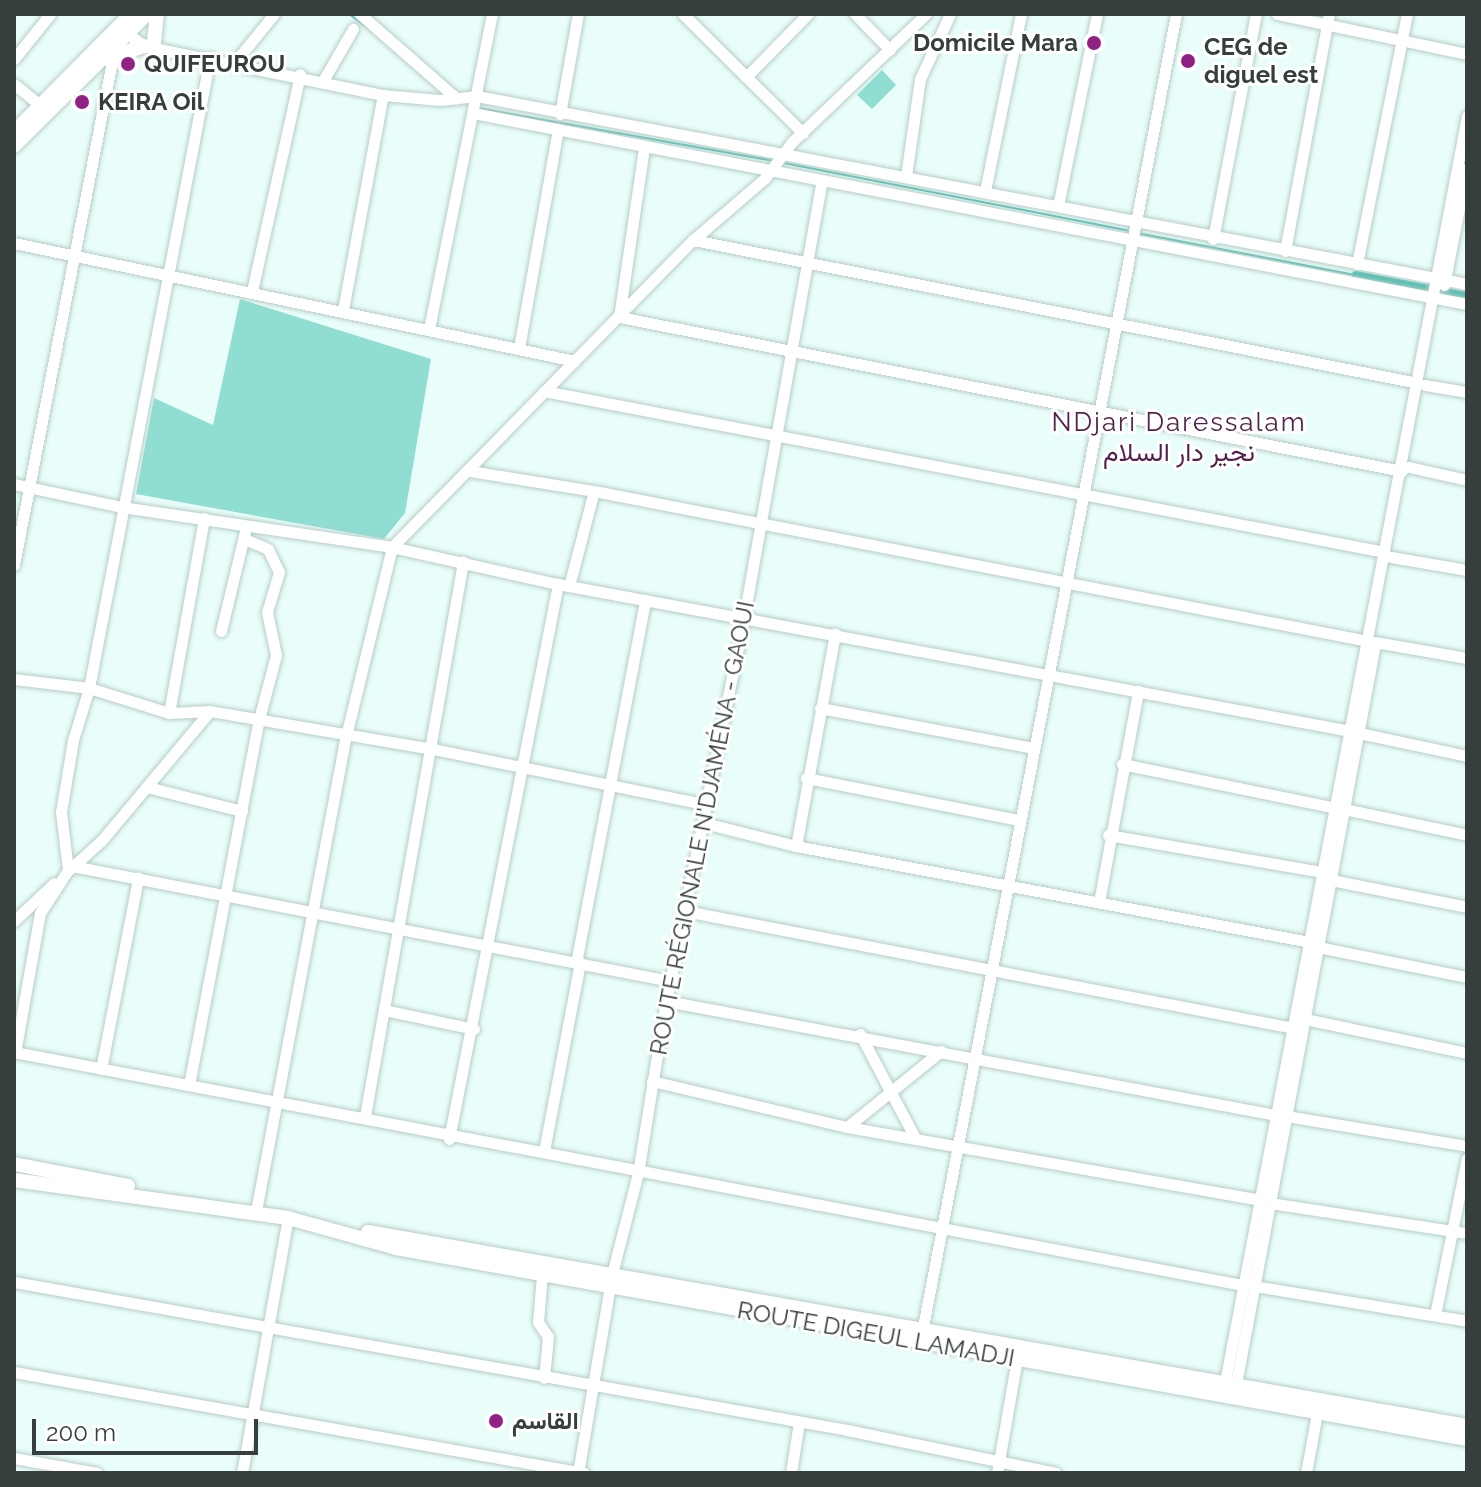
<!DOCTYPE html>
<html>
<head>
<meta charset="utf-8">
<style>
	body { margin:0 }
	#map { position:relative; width:1481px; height:1487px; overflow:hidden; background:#e9fefa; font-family:Raleway,Vazirmatn,sans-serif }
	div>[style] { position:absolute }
	.green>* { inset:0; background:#90ddd1 }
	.stream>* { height:2px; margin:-1px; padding:0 1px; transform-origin:1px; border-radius:1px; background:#43beae }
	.canal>* { height:8px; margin:-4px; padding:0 4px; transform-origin:4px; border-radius:4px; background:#43beae }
	.roads { filter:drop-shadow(0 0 2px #b7ccc8) drop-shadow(0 0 2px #b7ccc8) }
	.minor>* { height:11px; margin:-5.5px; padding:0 5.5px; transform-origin:5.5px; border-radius:5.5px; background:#fff }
	.major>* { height:14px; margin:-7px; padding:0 7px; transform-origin:7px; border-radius:7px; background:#fff }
	.dots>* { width:22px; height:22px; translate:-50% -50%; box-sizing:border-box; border:4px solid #fff; border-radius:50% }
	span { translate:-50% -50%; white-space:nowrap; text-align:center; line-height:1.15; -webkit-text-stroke:6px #fff; paint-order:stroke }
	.poi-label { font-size:24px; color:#363f3d; font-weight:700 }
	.right { translate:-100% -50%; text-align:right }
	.left { translate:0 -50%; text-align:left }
	.street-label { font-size:24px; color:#363f3d }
	.neighbourhood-label { font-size:26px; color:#531f4c; letter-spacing:2px }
	.frame { position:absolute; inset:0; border:16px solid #363f3d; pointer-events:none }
	.scale { position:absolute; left:32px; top:1419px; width:226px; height:36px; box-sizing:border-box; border:4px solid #363f3d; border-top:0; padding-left:10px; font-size:24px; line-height:28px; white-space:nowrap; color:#363f3d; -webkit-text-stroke:6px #fff; paint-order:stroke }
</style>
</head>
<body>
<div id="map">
	<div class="green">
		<div style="clip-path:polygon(882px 70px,896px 85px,872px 109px,857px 95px)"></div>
		<div style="clip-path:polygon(240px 299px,431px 359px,405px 513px,384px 539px,136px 494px,154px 398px,213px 425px)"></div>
	</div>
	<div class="stream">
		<div style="left:349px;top:14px;width:24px;rotate:36deg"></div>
		<div style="left:477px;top:108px;width:302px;rotate:10.1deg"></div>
		<div style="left:784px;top:163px;width:354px;rotate:11.1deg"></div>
		<div style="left:1137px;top:233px;width:223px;rotate:10.9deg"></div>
	</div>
	<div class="canal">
		<div style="left:1356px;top:275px;width:113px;rotate:10.7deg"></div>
	</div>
	<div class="roads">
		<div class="minor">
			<div style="left:360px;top:14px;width:128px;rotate:41.2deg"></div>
			<div style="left:683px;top:14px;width:169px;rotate:44.8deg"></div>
			<div style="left:855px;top:14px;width:50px;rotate:45.8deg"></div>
			<div style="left:1277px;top:14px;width:194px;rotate:11.9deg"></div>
			<div style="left:121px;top:29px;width:29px;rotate:36deg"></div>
			<div style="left:144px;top:46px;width:244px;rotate:11.6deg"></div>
			<div style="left:383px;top:95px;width:57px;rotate:5deg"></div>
			<div style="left:440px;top:100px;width:37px;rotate:-6deg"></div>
			<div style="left:477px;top:96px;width:1008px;rotate:10.75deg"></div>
			<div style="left:14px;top:59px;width:58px;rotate:-51.3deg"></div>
			<div style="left:235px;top:62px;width:62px;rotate:-50.9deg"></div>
			<div style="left:746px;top:77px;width:88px;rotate:-45.5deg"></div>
			<div style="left:324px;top:79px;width:58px;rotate:-59.9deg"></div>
			<div style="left:14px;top:84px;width:40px;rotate:39deg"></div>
			<div style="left:473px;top:113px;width:1012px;rotate:10.88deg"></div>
			<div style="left:560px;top:114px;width:102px;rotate:-79.8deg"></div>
			<div style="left:644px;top:148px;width:171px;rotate:98.4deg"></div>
			<div style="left:619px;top:317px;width:798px;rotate:11.13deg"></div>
			<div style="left:906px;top:176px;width:98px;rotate:-81.8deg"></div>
			<div style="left:920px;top:79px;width:72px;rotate:-65.2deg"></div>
			<div style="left:985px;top:191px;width:181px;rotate:-78.5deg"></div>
			<div style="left:1058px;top:206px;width:196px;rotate:-78.5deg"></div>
			<div style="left:1213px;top:239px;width:229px;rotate:-79.2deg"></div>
			<div style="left:693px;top:240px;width:739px;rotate:11.16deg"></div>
			<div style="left:14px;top:243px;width:573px;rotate:11.88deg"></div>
			<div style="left:1285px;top:251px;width:241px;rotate:-79.5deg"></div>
			<div style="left:1357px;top:264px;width:255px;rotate:-78.7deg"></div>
			<div style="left:1444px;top:285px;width:119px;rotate:-78.9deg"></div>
			<div style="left:252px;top:291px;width:222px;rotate:-77.5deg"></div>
			<div style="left:343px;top:310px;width:219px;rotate:-79.5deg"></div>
			<div style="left:429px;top:329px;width:321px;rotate:-78.7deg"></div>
			<div style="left:519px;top:348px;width:221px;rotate:-79.9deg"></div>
			<div style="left:1425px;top:385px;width:43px;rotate:9.5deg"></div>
			<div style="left:544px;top:391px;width:856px;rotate:10.84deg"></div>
			<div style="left:1409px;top:467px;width:59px;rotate:12.6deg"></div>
			<div style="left:470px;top:471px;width:126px;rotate:9.2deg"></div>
			<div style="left:594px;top:491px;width:788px;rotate:10.97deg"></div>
			<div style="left:14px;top:484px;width:110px;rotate:12deg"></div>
			<div style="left:122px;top:507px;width:273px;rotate:8.4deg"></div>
			<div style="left:392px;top:547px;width:170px;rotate:12.6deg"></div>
			<div style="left:558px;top:584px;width:806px;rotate:10.51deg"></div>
			<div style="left:1391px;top:557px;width:77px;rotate:9.7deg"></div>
			<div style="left:14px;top:565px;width:519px;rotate:-78.99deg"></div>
			<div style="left:569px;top:586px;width:98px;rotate:-75.3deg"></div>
			<div style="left:221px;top:631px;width:102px;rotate:-76.4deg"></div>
			<div style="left:1375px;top:642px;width:93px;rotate:9.9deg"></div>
			<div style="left:14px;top:679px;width:76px;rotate:6.8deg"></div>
			<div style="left:89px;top:688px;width:84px;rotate:17.4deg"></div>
			<div style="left:169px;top:713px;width:41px;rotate:-2.8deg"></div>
			<div style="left:210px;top:711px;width:226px;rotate:9.7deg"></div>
			<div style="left:433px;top:749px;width:281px;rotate:11.5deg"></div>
			<div style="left:820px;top:708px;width:218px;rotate:10.6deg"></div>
			<div style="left:169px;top:713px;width:198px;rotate:-79.8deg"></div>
			<div style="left:1359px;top:733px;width:110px;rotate:12deg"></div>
			<div style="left:1122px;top:764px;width:218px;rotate:11.6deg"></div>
			<div style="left:806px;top:778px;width:217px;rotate:11.2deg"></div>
			<div style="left:147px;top:787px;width:98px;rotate:14.2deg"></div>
			<div style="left:1344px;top:809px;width:126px;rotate:11.9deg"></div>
			<div style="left:704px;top:823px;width:95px;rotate:14deg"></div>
			<div style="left:796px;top:846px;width:216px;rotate:-79.6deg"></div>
			<div style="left:1108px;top:835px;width:218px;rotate:9.8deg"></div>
			<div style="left:796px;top:846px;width:523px;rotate:10.58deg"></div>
			<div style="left:72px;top:866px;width:610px;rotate:10.87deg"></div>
			<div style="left:70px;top:869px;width:43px;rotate:-42.2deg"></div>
			<div style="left:102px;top:840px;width:168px;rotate:-50.1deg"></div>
			<div style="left:1331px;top:880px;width:139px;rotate:11.2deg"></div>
			<div style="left:1099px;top:902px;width:215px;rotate:-79.5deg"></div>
			<div style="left:685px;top:911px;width:619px;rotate:10.89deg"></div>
			<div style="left:14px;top:921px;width:55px;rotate:-43.5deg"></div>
			<div style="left:1318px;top:947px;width:152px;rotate:11.4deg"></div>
			<div style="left:576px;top:963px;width:369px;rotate:-79.2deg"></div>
			<div style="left:666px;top:1001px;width:621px;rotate:10.59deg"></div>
			<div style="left:384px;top:1010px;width:92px;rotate:11.9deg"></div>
			<div style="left:1305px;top:1019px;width:166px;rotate:11.9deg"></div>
			<div style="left:860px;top:1034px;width:118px;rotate:62.1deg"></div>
			<div style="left:14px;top:1052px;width:1251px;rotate:10.74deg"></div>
			<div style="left:15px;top:1053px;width:142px;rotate:-79.9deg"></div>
			<div style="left:40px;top:913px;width:51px;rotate:-56.9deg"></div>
			<div style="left:68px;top:870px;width:58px;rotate:-96.9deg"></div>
			<div style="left:61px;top:812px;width:73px;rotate:-80.5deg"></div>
			<div style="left:73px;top:740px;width:54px;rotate:-72.9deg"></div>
			<div style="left:89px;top:688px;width:642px;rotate:-79.14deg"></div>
			<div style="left:101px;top:1069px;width:195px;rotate:-79deg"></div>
			<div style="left:652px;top:1081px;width:200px;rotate:13.3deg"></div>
			<div style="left:847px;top:1127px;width:419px;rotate:10deg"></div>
			<div style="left:189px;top:1085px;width:373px;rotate:-79.2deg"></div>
			<div style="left:259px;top:719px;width:66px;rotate:-75.1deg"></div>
			<div style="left:276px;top:655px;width:44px;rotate:-101.8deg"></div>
			<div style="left:267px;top:612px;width:42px;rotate:-73.3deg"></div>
			<div style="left:279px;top:572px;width:25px;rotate:-116deg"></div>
			<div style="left:268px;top:549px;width:26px;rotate:-157deg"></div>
			<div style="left:365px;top:1116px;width:563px;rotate:-79.97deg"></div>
			<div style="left:1286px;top:1116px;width:183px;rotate:9.4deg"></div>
			<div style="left:847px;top:1127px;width:121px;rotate:-39deg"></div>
			<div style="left:449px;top:1139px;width:566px;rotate:-78.89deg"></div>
			<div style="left:544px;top:1151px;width:192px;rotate:-79.2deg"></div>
			<div style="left:1270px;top:1203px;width:199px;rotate:8.7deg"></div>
			<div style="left:256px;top:1211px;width:483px;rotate:-79.3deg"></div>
			<div style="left:346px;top:736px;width:195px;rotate:-76.3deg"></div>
			<div style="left:392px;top:547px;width:430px;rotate:-45.6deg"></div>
			<div style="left:693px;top:240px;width:95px;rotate:-40.7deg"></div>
			<div style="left:765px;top:178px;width:45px;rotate:-53.1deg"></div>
			<div style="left:792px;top:142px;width:185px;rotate:-43.7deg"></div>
			<div style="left:542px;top:1275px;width:47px;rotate:94.9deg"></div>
			<div style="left:538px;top:1322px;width:18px;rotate:56deg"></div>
			<div style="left:548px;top:1337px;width:41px;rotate:95.6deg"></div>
			<div style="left:14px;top:1282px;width:846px;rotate:10.07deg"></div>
			<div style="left:847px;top:1430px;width:213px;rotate:11.6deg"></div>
			<div style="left:1254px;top:1286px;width:216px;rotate:9.3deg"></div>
			<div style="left:1435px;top:1315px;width:160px;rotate:-78.5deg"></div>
			<div style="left:921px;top:1337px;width:1347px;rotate:-79.09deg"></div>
			<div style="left:14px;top:1372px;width:579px;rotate:10.05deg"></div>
			<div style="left:1225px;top:1382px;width:1289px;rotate:-79.18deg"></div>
			<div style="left:1236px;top:1384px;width:753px;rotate:-79.36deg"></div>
			<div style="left:14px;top:1458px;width:84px;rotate:10.2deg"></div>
			<div style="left:242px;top:1473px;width:259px;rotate:-79.8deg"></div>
			<div style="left:578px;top:1473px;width:202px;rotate:-80.3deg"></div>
			<div style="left:612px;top:1274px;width:104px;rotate:-75.6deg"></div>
			<div style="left:638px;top:1173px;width:174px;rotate:-80.8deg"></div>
			<div style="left:666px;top:1001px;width:392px;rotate:-78.5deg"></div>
			<div style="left:744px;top:617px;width:443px;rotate:-79.9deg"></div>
			<div style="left:791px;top:1473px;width:52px;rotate:-81.1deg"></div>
			<div style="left:997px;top:1473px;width:122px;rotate:-80.1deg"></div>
			<div style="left:1306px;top:1473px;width:61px;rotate:-79.6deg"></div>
		</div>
		<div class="major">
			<div style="left:154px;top:42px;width:28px;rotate:-84deg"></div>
			<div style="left:104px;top:59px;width:42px;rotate:-18deg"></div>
			<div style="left:14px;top:132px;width:166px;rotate:-45.2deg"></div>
			<div style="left:14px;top:146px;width:187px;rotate:-44.8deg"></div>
			<div style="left:14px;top:1164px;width:116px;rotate:10.9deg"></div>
			<div style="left:14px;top:1180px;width:277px;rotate:7.9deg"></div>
			<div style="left:288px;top:1218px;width:112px;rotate:15.5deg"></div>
			<div style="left:396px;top:1248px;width:1088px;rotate:10.11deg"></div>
			<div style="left:368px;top:1232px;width:1116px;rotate:10.01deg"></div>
		</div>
	</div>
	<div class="dots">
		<div style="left:1094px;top:43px;background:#902284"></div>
		<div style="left:1188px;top:61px;background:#902284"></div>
		<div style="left:128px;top:64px;background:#902284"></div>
		<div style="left:82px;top:102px;background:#902284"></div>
		<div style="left:496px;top:1421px;background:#902284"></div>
	</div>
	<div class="poi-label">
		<span class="right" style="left:1078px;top:43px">Domicile Mara</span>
		<span class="left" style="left:1204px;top:61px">CEG de<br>diguel est</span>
		<span class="left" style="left:144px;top:64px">QUIFEUROU</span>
		<span class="left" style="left:98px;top:102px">KEIRA Oil</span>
		<span class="left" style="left:512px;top:1421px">القاسم</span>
	</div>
	<div class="street-label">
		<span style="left:702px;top:828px;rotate:-79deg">ROUTE RÉGIONALE N'DJAMÉNA - GAOUI</span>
		<span style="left:876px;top:1334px;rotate:10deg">ROUTE DIGEUL LAMADJI</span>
	</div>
	<div class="neighbourhood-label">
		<span style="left:1179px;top:438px">NDjari Daressalam<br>نجير دار السلام</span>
	</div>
	<div class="frame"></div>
	<div class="scale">200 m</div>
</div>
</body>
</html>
